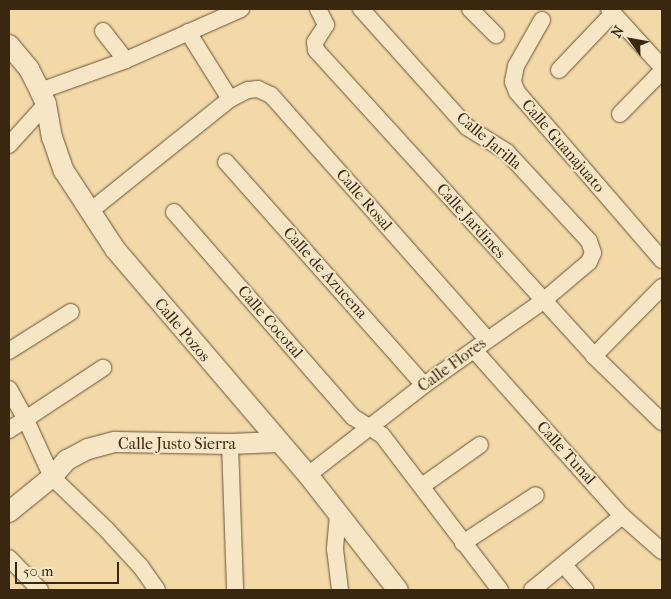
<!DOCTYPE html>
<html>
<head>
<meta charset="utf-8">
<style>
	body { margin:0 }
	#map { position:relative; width:671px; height:599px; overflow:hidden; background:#f3d8a8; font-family:"IM FELL French Canon",serif }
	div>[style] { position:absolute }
	.roads { filter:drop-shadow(0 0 1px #685335) drop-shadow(0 0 1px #685335) }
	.minor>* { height:16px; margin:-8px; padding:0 8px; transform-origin:8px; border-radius:8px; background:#f7e6c6 }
	.tertiary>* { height:20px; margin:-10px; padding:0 10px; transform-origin:10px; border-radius:10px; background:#f7e6c6 }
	span { translate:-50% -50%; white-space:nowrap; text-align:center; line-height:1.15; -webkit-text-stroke:4px #f7e6c6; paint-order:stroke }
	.street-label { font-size:16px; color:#3a270f }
	.frame { position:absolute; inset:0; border:10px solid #3a270f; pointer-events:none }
	.north { position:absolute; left:606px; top:15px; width:50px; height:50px; -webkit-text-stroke:4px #f7e6c6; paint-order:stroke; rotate:302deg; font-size:14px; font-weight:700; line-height:20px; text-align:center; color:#3a270f }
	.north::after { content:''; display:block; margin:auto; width:18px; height:22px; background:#3a270f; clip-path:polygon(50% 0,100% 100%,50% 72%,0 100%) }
	.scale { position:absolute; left:15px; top:562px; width:104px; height:22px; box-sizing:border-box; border:2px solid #3a270f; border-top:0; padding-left:6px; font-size:15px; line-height:18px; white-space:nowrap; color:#3a270f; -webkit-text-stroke:4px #f7e6c6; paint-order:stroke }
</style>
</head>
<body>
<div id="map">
	<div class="roads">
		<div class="minor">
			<div style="left:318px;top:9px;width:18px;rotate:63deg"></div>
			<div style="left:326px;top:25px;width:20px;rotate:123deg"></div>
			<div style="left:315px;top:42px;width:8px;rotate:83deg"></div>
			<div style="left:316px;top:50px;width:413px;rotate:47.7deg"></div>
			<div style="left:594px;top:356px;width:95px;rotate:44.1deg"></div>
			<div style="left:470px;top:9px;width:37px;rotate:45deg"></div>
			<div style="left:609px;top:9px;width:79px;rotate:47.6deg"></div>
			<div style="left:542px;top:20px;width:53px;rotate:119.5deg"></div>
			<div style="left:516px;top:66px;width:16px;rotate:101deg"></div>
			<div style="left:513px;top:82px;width:11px;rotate:68deg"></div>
			<div style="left:517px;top:92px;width:222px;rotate:49.2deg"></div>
			<div style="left:103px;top:31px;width:37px;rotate:52deg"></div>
			<div style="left:188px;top:32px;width:79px;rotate:57.9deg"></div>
			<div style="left:559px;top:70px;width:79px;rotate:-46.5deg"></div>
			<div style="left:40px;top:91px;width:91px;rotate:-19.8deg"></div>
			<div style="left:126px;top:60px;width:126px;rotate:-23.9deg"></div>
			<div style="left:620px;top:114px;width:60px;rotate:-45.7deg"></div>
			<div style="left:9px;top:145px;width:55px;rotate:-47.9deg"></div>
			<div style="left:226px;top:162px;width:298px;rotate:48.4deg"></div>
			<div style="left:89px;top:212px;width:181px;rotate:-38.7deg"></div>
			<div style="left:230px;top:99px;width:20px;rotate:-27deg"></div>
			<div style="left:248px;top:90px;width:10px;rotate:-6deg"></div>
			<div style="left:258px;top:89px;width:14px;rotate:25deg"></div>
			<div style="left:271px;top:95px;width:326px;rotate:48.5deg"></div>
			<div style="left:174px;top:212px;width:272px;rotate:48.9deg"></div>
			<div style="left:353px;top:417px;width:34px;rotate:32deg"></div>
			<div style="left:382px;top:435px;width:195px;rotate:52.7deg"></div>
			<div style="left:474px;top:350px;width:222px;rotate:48.3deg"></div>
			<div style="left:622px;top:516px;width:53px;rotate:41.2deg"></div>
			<div style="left:9px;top:351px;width:73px;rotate:-32.2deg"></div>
			<div style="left:594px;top:356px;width:97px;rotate:-45.4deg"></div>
			<div style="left:9px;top:389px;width:35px;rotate:61deg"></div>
			<div style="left:26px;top:420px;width:63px;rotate:65.5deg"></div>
			<div style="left:52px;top:477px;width:75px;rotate:43.9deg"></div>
			<div style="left:106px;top:529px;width:52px;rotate:47.4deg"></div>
			<div style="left:141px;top:567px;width:28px;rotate:55deg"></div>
			<div style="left:9px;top:430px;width:113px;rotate:-33.4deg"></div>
			<div style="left:230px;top:444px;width:146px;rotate:88deg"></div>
			<div style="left:308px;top:475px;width:147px;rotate:-37.8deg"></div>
			<div style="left:424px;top:385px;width:146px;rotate:-35.2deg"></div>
			<div style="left:543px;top:301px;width:60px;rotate:-40.3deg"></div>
			<div style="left:589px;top:262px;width:10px;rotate:-66deg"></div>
			<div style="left:593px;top:253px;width:13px;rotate:-108deg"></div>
			<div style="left:589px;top:241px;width:121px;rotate:-132.7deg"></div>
			<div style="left:507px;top:152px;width:47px;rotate:-148deg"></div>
			<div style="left:467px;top:127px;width:159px;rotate:-131.9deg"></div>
			<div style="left:422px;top:486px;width:71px;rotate:-35.3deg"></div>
			<div style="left:338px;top:514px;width:35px;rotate:95deg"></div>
			<div style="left:335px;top:549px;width:41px;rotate:83deg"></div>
			<div style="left:463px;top:543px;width:87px;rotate:-33.3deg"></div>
			<div style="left:9px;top:558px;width:45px;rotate:45.9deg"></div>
			<div style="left:564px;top:565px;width:33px;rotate:49deg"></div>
			<div style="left:532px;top:590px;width:117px;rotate:-39.4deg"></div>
		</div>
		<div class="tertiary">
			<div style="left:9px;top:45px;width:31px;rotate:50deg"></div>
			<div style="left:29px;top:69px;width:25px;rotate:63deg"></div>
			<div style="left:40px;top:91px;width:14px;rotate:65deg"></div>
			<div style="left:46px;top:104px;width:34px;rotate:80deg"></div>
			<div style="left:52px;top:137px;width:36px;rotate:71deg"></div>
			<div style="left:64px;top:171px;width:93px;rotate:56.8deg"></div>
			<div style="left:115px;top:249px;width:297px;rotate:49.5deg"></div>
			<div style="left:308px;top:475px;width:146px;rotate:52deg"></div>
			<div style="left:9px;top:512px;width:55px;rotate:-39.1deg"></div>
			<div style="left:52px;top:477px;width:23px;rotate:-49deg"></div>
			<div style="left:67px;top:460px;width:24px;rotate:-28deg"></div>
			<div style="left:88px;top:449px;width:28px;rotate:-15deg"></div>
			<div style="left:115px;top:442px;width:115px;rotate:1deg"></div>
			<div style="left:230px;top:444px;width:48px;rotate:-2.4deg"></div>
		</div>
	</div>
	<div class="street-label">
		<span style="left:489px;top:141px;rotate:40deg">Calle Jarilla</span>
		<span style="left:563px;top:146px;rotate:49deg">Calle Guanajuato</span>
		<span style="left:364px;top:200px;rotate:49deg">Calle Rosal</span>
		<span style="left:471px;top:221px;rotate:48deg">Calle Jardines</span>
		<span style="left:325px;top:273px;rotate:48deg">Calle de Azucena</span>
		<span style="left:270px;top:322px;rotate:49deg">Calle Cocotal</span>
		<span style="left:182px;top:330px;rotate:50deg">Calle Pozos</span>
		<span style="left:452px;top:365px;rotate:-36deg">Calle Flores</span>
		<span style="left:177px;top:444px">Calle Justo Sierra</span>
		<span style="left:566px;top:453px;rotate:48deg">Calle Tunal</span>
	</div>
	<div class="frame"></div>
	<div class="north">N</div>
	<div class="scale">50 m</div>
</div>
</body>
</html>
